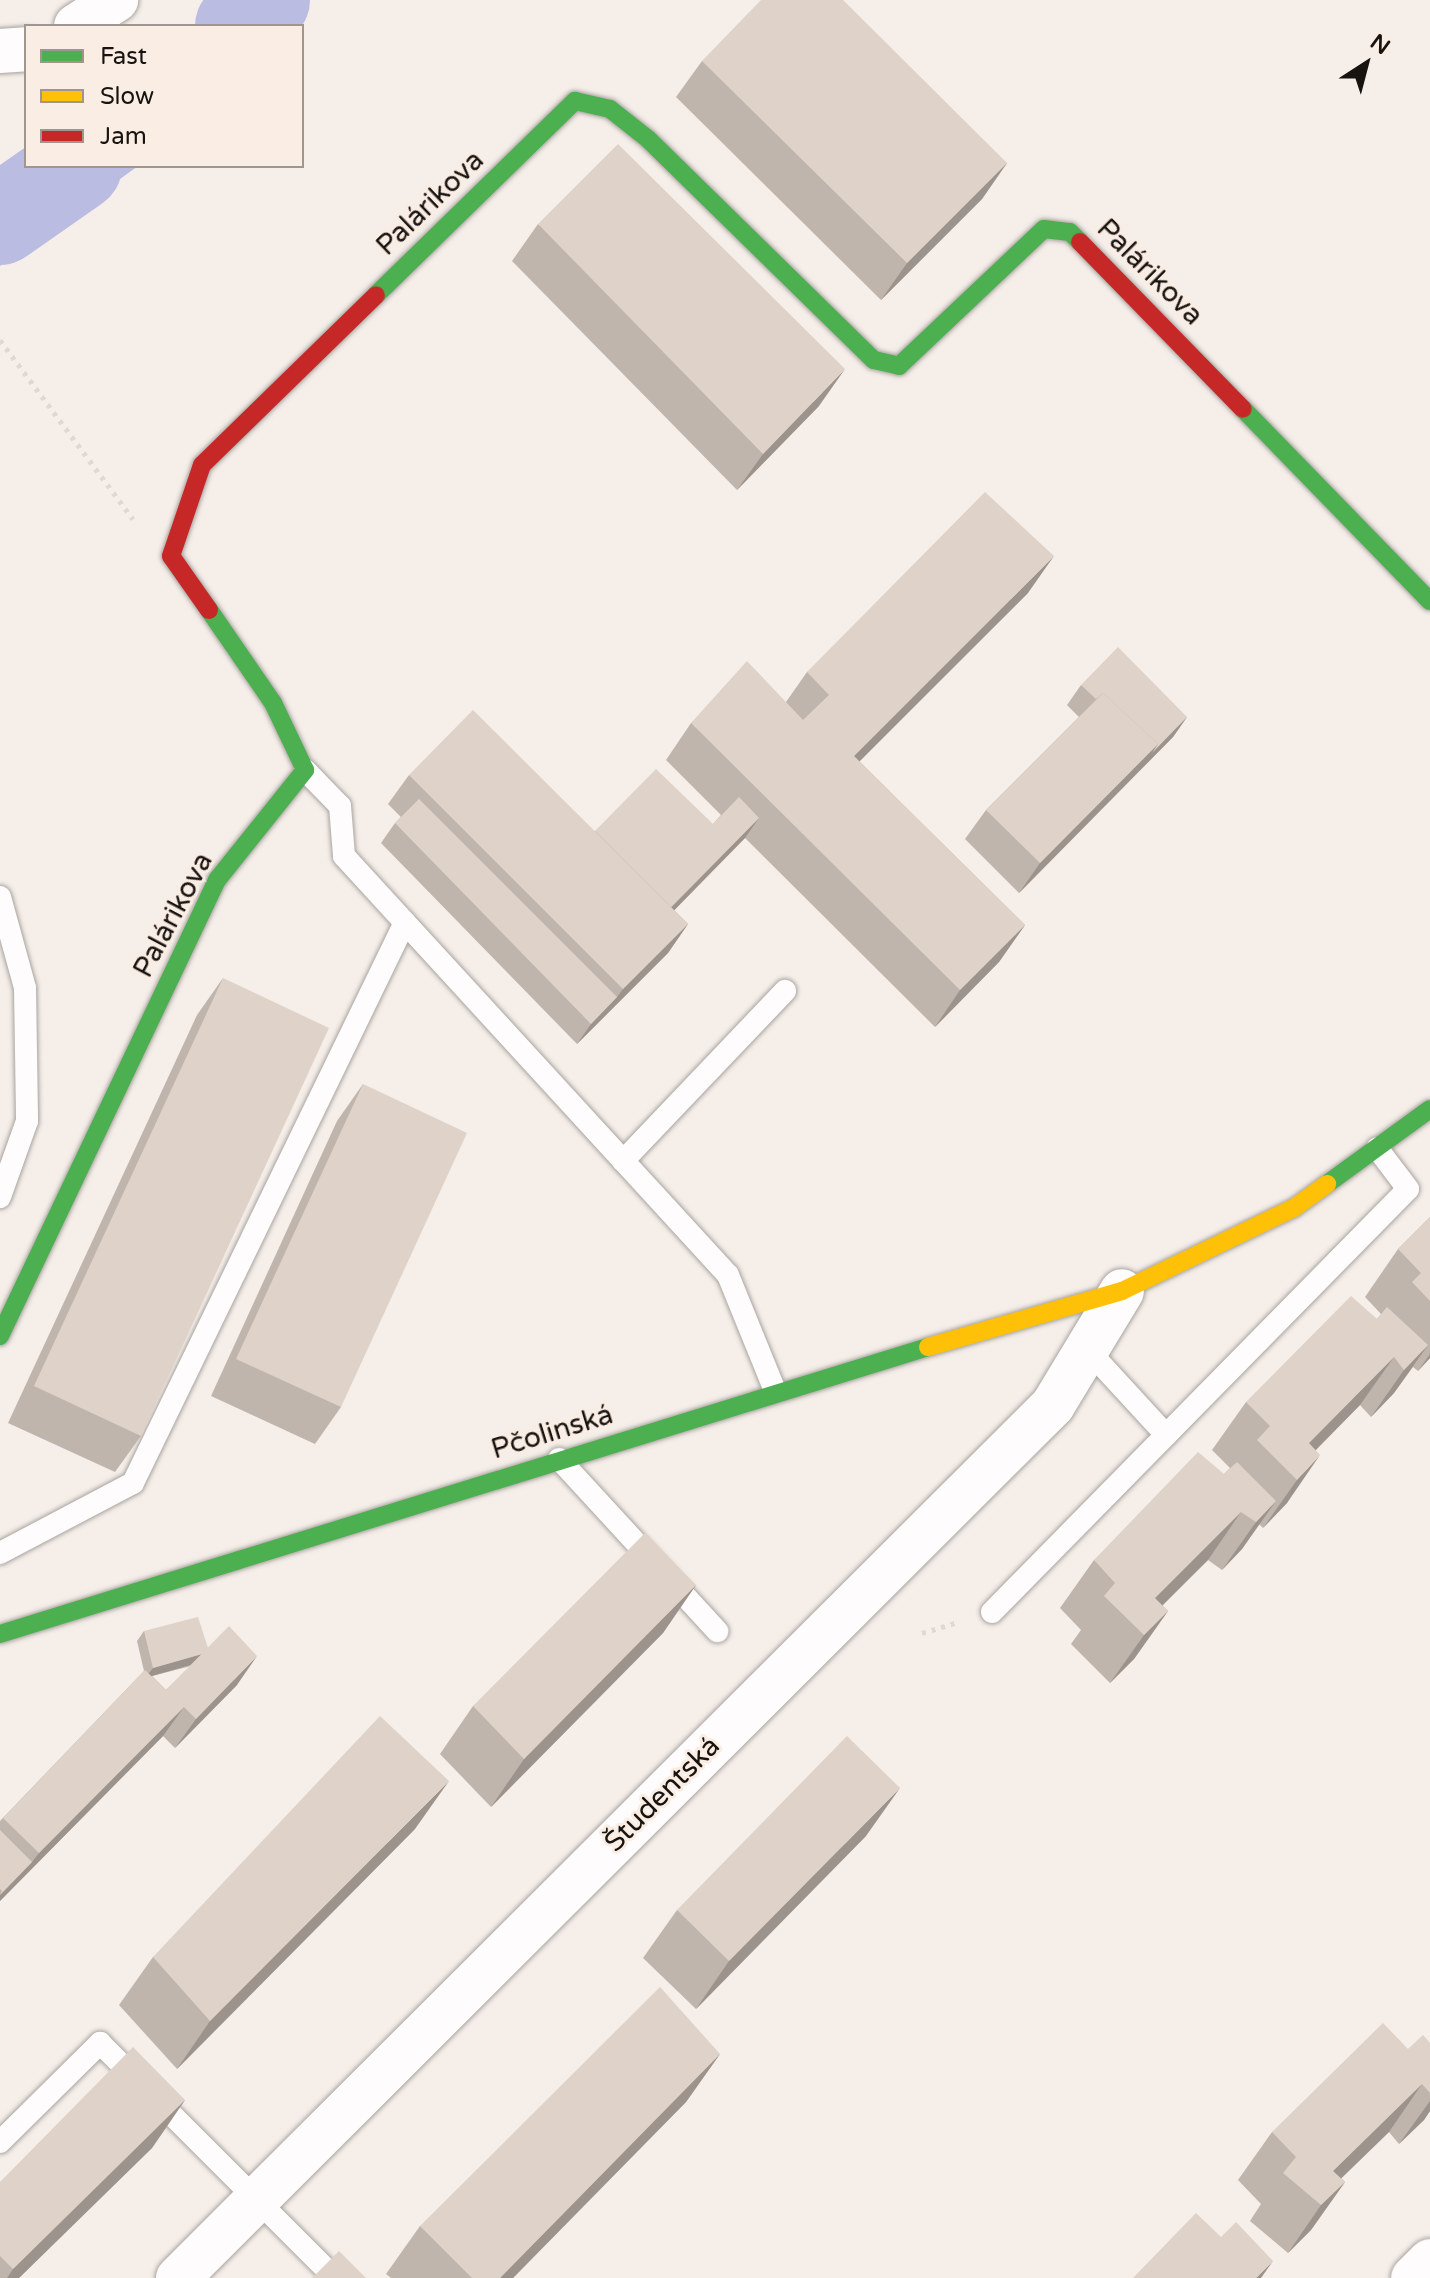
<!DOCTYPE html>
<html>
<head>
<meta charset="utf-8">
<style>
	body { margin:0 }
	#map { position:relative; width:1430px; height:2278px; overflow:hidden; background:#f5eee9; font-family:"Varela Round",sans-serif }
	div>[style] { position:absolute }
	.water>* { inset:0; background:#bbbce2 }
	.river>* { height:90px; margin:-45px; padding:0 45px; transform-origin:45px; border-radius:45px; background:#bbbce2 }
	.path>* { height:5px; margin-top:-2.5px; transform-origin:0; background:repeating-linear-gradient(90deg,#dcd9d7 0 4px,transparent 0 10px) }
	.roads { filter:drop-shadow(0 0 2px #a9a4a0) drop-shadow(0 0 2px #a9a4a0) }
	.lane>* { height:22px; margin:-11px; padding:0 11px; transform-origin:11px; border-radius:11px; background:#fefcfc }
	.street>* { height:44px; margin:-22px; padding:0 22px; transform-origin:22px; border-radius:22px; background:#fefcfc }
	.fast>* { height:18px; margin:-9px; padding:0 9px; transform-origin:9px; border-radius:9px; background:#4caf50 }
	.slow>* { height:18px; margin:-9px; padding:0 9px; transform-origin:9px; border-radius:9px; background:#ffc107 }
	.jam>* { height:18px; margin:-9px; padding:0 9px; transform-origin:9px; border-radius:9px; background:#c62828 }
	.wall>* { inset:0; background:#c0b5ac }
	.shaded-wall>* { inset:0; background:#9c938c }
	.building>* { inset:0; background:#dfd2c8 }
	span { translate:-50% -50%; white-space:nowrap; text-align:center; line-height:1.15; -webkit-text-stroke:6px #faede4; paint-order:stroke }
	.street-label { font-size:28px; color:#171310 }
	.legend { position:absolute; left:24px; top:24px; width:280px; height:144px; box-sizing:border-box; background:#faede4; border:2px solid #9f968f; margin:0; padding:10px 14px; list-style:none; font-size:24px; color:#171310 }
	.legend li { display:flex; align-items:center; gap:16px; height:40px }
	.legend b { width:40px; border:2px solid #9f968f }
	.north { position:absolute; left:1326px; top:24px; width:80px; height:80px; -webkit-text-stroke:6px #faede4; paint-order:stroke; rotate:36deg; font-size:22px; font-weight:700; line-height:32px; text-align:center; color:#171310 }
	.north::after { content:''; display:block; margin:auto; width:28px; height:36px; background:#171310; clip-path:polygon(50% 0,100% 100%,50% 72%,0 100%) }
</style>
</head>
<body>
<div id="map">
	<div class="water">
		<div style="clip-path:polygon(278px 0,304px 0,282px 26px,256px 26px)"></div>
		<div style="clip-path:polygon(107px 166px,138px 166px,0 266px,0 243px)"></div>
	</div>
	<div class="river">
		<div style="left:240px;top:26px;width:36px;rotate:-46deg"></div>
		<div style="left:0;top:220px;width:94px;rotate:-35deg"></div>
	</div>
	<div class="path">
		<div style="left:0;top:340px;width:223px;rotate:53.4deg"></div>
		<div style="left:922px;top:1633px;width:39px;rotate:-17deg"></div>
	</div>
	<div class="roads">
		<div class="lane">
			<div style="left:305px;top:770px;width:50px;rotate:45.8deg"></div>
			<div style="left:340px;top:806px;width:50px;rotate:85.4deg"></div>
			<div style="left:344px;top:856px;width:568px;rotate:47.5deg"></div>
			<div style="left:728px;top:1275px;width:125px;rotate:67.9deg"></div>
			<div style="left:0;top:897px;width:94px;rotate:74.6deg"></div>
			<div style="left:25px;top:988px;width:133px;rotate:89.1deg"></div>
			<div style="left:27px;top:1121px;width:81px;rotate:109.6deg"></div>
			<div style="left:623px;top:1161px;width:235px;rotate:-46.4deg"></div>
			<div style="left:1087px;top:1349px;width:117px;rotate:47.4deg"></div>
			<div style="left:559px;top:1459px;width:234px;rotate:47.4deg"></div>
			<div style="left:0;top:1553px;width:150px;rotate:-27.8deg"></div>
			<div style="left:133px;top:1483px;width:623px;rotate:-64.13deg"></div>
			<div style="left:992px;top:1612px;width:593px;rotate:-45.48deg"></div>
			<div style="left:1408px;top:1189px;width:51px;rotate:-127.1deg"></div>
			<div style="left:0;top:2142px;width:141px;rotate:-44.7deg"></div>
			<div style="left:100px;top:2043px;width:332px;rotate:45deg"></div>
		</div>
		<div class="street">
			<div style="left:76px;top:26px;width:48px;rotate:-33deg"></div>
			<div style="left:0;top:51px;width:26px;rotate:-4deg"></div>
			<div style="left:178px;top:2278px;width:1236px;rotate:-44.93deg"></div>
			<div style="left:1053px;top:1405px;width:133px;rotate:-58.8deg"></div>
			<div style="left:1413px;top:2278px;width:24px;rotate:-45deg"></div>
		</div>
		<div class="fast">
			<div style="left:376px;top:295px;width:278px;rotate:-44.3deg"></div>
			<div style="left:575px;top:101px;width:36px;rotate:13deg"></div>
			<div style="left:610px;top:109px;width:48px;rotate:38.3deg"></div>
			<div style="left:648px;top:139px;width:316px;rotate:44.4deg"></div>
			<div style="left:874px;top:360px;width:26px;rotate:13deg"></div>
			<div style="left:899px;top:366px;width:199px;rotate:-43.4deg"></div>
			<div style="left:1044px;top:229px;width:26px;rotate:7deg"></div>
			<div style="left:1070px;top:232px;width:14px;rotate:45deg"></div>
			<div style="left:1243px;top:409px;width:268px;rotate:45.8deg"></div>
			<div style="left:1327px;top:1184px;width:127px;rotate:-36.1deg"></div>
			<div style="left:0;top:1336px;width:505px;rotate:-64.55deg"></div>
			<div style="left:217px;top:880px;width:141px;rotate:-51.3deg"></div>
			<div style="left:305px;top:770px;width:74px;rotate:-115.5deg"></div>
			<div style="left:273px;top:703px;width:113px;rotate:-124.5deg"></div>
			<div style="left:0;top:1634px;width:971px;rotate:-17.19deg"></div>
		</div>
		<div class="slow">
			<div style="left:928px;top:1347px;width:202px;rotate:-16.1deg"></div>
			<div style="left:1122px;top:1291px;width:191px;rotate:-25.8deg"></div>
			<div style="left:1294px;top:1208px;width:41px;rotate:-36deg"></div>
		</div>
		<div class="jam">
			<div style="left:1080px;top:242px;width:233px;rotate:45.7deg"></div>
			<div style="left:209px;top:610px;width:66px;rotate:-125.1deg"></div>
			<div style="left:171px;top:556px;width:96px;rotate:-71.2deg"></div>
			<div style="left:202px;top:465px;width:243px;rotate:-44.3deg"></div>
		</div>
	</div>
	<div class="wall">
		<div style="clip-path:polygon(702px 61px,1007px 163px,982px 199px,881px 300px,676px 97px)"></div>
		<div style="clip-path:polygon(538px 224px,819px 406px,737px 490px,512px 261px)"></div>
		<div style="clip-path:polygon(1028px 593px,859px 761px,1025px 925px,999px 962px,935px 1027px,745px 838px,674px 910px,688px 924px,668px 953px,577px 1044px,381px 843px,395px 823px,401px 817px,388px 804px,409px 775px,595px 831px,713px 824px,721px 815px,666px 760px,691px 723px,786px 702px,807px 672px)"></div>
		<div style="clip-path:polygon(1081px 685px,1187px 717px,1173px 737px,1019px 893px,965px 839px,986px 810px,1079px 717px,1067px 705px)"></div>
		<div style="clip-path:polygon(223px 978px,141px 1436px,115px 1472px,8px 1423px,197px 1015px)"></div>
		<div style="clip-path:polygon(363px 1084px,341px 1407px,315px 1444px,211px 1396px,337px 1121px)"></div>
		<div style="clip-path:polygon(1430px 1217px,1430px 1358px,1418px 1371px,1413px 1367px,1394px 1393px,1371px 1417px,1360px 1405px,1316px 1450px,1287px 1503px,1263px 1528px,1259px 1524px,1242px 1549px,1222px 1570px,1208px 1560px,1162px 1605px,1168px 1611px,1134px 1659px,1110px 1683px,1071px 1644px,1081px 1630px,1060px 1608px,1094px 1560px,1224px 1474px,1230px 1468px,1212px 1450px,1246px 1402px,1377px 1319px,1381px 1314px,1365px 1297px,1398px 1249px)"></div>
		<div style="clip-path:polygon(696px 1585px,663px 1633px,491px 1807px,440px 1754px,473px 1706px)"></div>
		<div style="clip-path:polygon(evenodd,144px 1631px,208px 1648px,237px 1685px,175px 1748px,163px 1736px,0 1901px,0 1821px,144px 1671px,137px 1641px,144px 1631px,191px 1666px,166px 1690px,152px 1676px,191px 1666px)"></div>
		<div style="clip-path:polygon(415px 1829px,177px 2069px,119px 2005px,153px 1957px)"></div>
		<div style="clip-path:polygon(866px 1836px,696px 2009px,643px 1958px,677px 1910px)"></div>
		<div style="clip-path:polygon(1430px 2043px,1430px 2111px,1424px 2120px,1399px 2144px,1389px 2132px,1341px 2178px,1345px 2182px,1311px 2230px,1288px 2253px,1250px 2221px,1261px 2204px,1238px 2180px,1272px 2132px,1408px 2049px)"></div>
		<div style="clip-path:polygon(720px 2054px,686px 2102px,513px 2278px,391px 2278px,386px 2274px,420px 2226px)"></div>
		<div style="clip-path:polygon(185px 2100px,152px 2148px,19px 2278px,0 2278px,0 2182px)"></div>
	</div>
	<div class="shaded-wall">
		<div style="clip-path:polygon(1007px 163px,982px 199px,881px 300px,907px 263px)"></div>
		<div style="clip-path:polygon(845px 369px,819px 406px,737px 490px,763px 454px)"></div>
		<div style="clip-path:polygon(1054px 556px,1028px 593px,828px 793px,854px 756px)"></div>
		<div style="clip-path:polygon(1187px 717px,1173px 737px,1019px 893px,1040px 863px,1158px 744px)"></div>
		<div style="clip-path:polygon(759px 818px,745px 838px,652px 933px,666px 913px)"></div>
		<div style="clip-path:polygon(688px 924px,668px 953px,577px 1044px,591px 1024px,617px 997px,623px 989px)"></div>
		<div style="clip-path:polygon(1025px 925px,999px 962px,935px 1027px,960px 990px)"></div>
		<div style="clip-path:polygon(1428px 1345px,1394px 1393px,1371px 1417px,1404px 1370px)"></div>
		<div style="clip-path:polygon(1430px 1354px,1430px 1358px,1418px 1371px)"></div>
		<div style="clip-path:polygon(1394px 1357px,1360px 1405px,1291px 1475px,1309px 1443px)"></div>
		<div style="clip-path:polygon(1320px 1455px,1287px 1503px,1263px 1528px,1297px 1480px)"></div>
		<div style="clip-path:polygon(1276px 1501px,1242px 1549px,1222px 1570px,1256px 1522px)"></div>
		<div style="clip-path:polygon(1241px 1512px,1208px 1560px,1138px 1630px,1155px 1598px)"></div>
		<div style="clip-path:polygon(696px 1585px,663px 1633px,491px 1807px,524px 1759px)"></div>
		<div style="clip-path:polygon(1168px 1611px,1134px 1659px,1110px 1683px,1144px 1635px)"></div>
		<div style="clip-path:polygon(209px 1652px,201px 1662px,145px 1678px,153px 1668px)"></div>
		<div style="clip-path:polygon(257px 1656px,237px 1685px,175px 1748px,196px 1719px)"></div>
		<div style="clip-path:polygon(184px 1707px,163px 1736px,0 1901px,0 1895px,32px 1862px,39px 1853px)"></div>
		<div style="clip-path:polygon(449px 1781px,415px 1829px,177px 2069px,210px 2021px)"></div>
		<div style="clip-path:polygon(900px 1788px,866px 1836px,696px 2009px,729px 1961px)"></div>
		<div style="clip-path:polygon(720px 2054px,686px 2102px,513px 2278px,500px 2278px)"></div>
		<div style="clip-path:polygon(1422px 2084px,1389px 2132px,1317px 2202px,1333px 2171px)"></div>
		<div style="clip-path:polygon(185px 2100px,152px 2148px,19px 2278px,7px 2278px,13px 2269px)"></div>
		<div style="clip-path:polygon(1430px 2101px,1430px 2111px,1424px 2120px,1399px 2144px)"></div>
		<div style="clip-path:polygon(1345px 2182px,1311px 2230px,1288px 2253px,1321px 2205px)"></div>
		<div style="clip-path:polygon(1273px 2261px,1261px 2278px,1256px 2278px)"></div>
	</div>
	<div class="building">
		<div style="clip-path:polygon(761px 0,843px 0,1007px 163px,907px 263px,702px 61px)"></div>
		<div style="clip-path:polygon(618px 144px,845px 369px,763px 454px,538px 224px)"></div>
		<div style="clip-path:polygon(985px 492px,1054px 556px,854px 756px,1025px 925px,960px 990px,691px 723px,747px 661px,803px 720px,829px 695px,807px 672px)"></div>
		<div style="clip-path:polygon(1118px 647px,1187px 717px,1152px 753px,1158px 744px,1103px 693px,1096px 699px,1081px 685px)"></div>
		<div style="clip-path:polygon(1103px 693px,1158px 744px,1040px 863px,986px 810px)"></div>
		<div style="clip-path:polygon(473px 710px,688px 924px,623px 989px,409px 775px)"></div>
		<div style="clip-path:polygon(656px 769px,713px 824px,739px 797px,759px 818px,671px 907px,595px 831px)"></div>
		<div style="clip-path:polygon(419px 799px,617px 997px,591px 1024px,395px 823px)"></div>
		<div style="clip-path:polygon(223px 978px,329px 1028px,141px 1436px,34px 1386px)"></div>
		<div style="clip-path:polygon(363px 1084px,467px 1133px,341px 1407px,236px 1359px)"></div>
		<div style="clip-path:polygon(1430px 1217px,1430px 1301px,1412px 1282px,1421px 1273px,1398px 1249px)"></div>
		<div style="clip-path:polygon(1351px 1296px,1377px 1319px,1387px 1307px,1428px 1345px,1404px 1370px,1394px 1357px,1309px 1443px,1320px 1455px,1297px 1480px,1257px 1440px,1270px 1426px,1246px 1402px)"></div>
		<div style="clip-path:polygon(1198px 1452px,1224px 1474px,1237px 1462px,1276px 1501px,1256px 1522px,1241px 1512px,1155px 1598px,1168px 1611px,1144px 1635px,1104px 1596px,1115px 1583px,1094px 1560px)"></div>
		<div style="clip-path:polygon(645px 1533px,696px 1585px,524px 1759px,473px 1706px)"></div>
		<div style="clip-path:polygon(198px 1617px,208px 1648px,202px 1654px,153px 1668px,144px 1631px)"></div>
		<div style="clip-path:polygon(229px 1626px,257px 1656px,196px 1719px,184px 1707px,39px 1853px,3px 1818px,145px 1670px,166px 1690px)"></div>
		<div style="clip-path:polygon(380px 1716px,449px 1781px,210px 2021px,153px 1957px)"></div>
		<div style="clip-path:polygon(847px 1736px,900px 1788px,729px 1961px,677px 1910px)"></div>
		<div style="clip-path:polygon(0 1830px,32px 1862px,0 1895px,2px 1891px,0 1889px)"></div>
		<div style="clip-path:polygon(660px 1987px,720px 2054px,500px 2278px,472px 2278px,420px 2226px)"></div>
		<div style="clip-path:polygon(1383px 2023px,1408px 2049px,1423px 2035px,1430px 2043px,1430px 2093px,1422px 2084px,1333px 2171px,1345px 2182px,1321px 2205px,1283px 2173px,1296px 2157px,1272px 2132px)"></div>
		<div style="clip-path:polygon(133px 2047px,185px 2100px,13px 2269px,0 2256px,0 2182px)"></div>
		<div style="clip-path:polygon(1196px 2213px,1221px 2237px,1236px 2222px,1273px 2261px,1256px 2278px,1133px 2278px)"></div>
		<div style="clip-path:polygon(339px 2251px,366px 2278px,312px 2278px)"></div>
	</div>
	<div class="street-label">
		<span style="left:430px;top:203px;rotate:-44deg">Palárikova</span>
		<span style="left:1150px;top:272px;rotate:45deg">Palárikova</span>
		<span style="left:173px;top:915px;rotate:-62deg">Palárikova</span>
		<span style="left:552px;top:1432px;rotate:-17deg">Pčolinská</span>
		<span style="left:662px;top:1794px;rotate:-45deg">Študentská</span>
	</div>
	<ul class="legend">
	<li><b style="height:10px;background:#4caf50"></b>Fast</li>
	<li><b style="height:10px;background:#ffc107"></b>Slow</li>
	<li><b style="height:10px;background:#c62828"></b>Jam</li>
	</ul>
	<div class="north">N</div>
</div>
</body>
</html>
